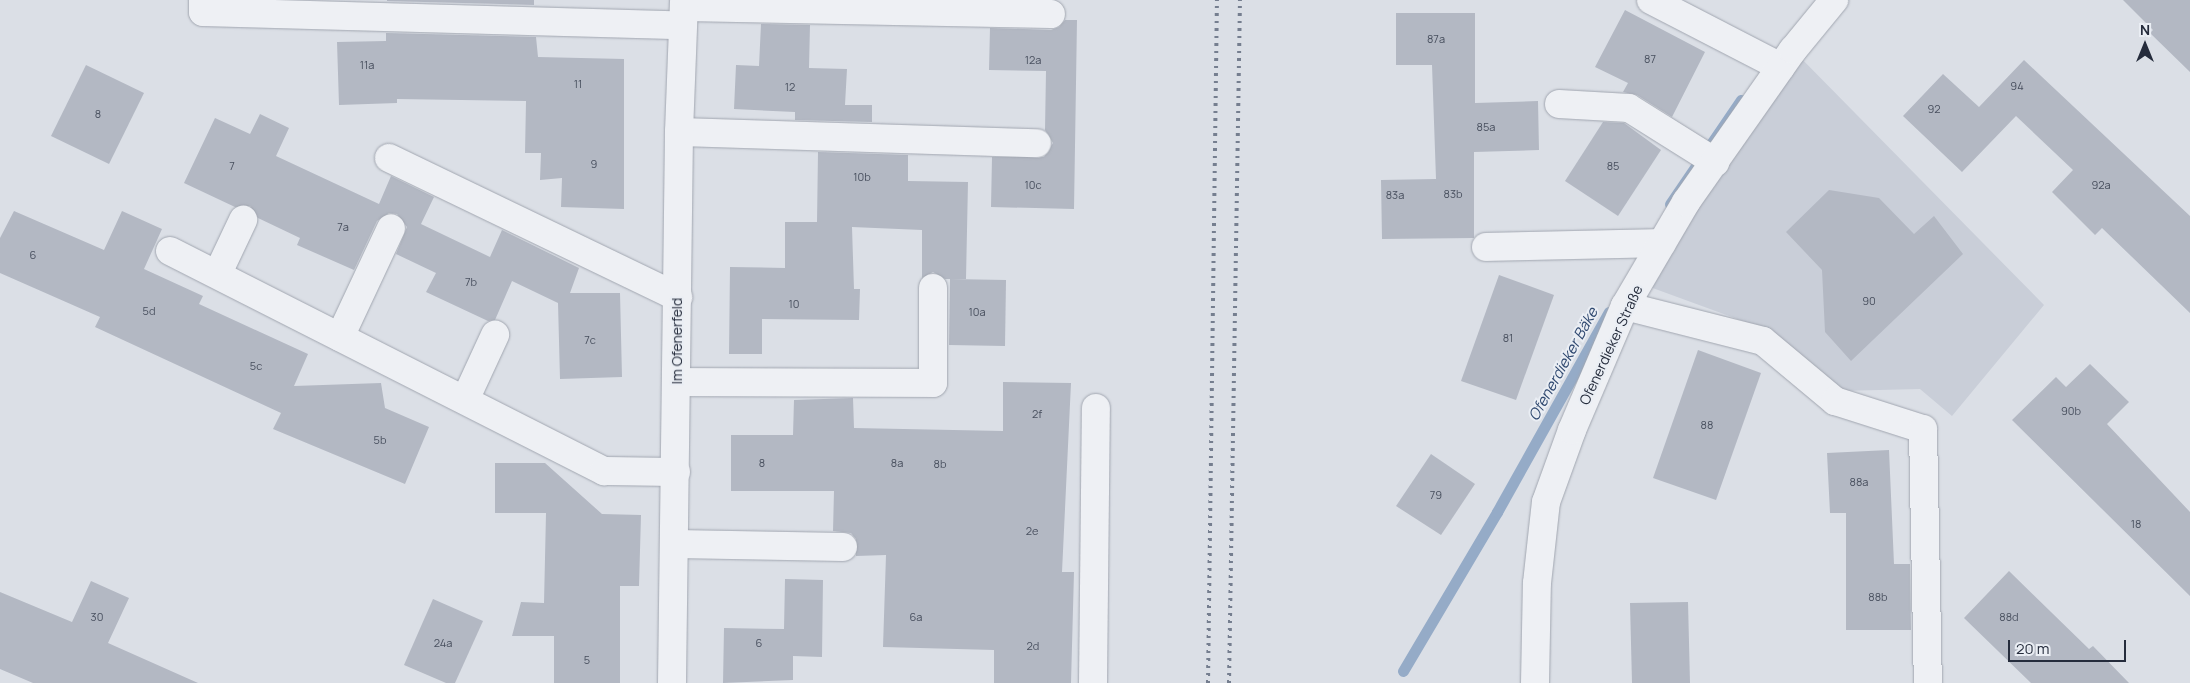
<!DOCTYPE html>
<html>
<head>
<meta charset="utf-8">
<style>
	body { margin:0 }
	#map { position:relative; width:2190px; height:683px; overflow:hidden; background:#dbdfe6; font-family:Manrope,sans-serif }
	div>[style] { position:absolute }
	.built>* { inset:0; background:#c9ced8 }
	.stream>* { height:11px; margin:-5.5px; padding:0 5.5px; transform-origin:5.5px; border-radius:5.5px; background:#95abc7 }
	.building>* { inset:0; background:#b3b8c3 }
	.roads { filter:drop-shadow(0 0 1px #a1a6b0) drop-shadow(0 0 1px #a1a6b0) }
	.minor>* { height:28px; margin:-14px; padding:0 14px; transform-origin:14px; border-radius:14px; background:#eef0f4 }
	.rail>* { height:4px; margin-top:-2px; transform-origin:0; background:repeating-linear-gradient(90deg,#757e8f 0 2.5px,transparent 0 7.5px) }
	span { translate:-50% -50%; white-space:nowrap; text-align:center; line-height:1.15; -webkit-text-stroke:4px #eaeef4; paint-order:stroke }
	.number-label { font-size:11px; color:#484f5e }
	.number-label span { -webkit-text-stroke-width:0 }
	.street-label { font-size:14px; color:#252c3c }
	.water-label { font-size:15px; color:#304970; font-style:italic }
	.north { position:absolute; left:2120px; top:20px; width:50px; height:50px; -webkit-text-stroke:4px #eaeef4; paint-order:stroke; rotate:0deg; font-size:14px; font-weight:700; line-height:20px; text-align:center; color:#252c3c }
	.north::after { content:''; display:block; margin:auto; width:18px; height:22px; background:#252c3c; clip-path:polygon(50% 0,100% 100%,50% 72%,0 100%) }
	.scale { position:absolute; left:2008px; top:640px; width:118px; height:22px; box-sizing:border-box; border:2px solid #252c3c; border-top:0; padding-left:6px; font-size:15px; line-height:18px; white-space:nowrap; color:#252c3c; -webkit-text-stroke:4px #eaeef4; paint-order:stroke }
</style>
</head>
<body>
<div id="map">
	<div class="built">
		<div style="clip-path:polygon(1793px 50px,2044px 305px,1952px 416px,1920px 389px,1838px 391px,1751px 324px,1639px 283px)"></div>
	</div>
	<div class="stream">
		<div style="left:1670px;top:204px;width:126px;rotate:-55.7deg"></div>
		<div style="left:1403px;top:671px;width:185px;rotate:-59.4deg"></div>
		<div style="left:1497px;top:512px;width:229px;rotate:-60.8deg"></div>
	</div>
	<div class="building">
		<div style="clip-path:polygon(387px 0,534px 0,534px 5px,387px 1px)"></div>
		<div style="clip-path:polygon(2123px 0,2190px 0,2190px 72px,2150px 33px,2153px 30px)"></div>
		<div style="clip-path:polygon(1625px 10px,1705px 52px,1672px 117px,1637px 95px,1623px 92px,1628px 83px,1595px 67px)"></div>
		<div style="clip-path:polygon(1396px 13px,1475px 13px,1475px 103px,1538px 101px,1539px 150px,1474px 152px,1474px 238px,1382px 239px,1381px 180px,1436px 179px,1432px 65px,1396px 65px)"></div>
		<div style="clip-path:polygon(1065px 20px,1077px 20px,1074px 209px,991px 207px,992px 157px,1044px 157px,1053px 143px,1045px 130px,1046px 71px,989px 70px,990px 28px,1051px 30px,1059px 27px)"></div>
		<div style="clip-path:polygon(761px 24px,810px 25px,809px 68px,847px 69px,845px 105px,872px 105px,872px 122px,795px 120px,795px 112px,734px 109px,736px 65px,759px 66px)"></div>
		<div style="clip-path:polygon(386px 33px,536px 37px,538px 57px,624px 59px,624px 209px,561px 207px,562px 178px,540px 180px,541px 153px,525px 153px,526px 101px,397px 99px,397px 103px,339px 105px,337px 42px,386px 41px)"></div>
		<div style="clip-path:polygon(2024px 60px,2190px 216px,2190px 313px,2102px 228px,2095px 235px,2052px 192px,2073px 170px,2016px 116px,1962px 172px,1903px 116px,1943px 74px,1979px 107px)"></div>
		<div style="clip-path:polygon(86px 65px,144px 93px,109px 164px,51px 136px)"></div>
		<div style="clip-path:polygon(260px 114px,289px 128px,276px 156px,379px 204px,391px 176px,434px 197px,421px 224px,490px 257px,502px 230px,579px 268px,570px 293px,620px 293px,622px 377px,560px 379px,558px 303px,512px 281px,495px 320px,488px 321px,426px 292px,436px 273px,396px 254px,407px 227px,397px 214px,389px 213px,377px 221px,354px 270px,297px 245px,300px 238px,258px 218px,250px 206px,235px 207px,184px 183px,215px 118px,250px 134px)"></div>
		<div style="clip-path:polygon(1603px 122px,1624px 123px,1661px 150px,1618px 216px,1565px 181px)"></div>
		<div style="clip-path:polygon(818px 152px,908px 155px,908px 181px,968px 182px,966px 279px,945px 279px,933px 272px,922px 278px,922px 230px,852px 227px,854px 289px,860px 289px,859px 320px,762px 319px,762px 354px,729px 354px,730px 267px,785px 268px,785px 222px,817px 222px)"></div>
		<div style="clip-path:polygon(1829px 190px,1879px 198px,1914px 234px,1934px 216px,1963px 254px,1851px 361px,1825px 332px,1822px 270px,1786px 232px)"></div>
		<div style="clip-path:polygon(14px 211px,104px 250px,122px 211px,162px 229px,144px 269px,203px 296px,199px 304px,308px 354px,294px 386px,381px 383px,385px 408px,429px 427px,405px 484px,273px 429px,281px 413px,95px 327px,100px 317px,0 273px,0 238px)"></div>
		<div style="clip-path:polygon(1499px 275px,1554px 295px,1516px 400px,1461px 381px)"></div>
		<div style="clip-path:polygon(950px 279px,1006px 280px,1005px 346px,949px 345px)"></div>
		<div style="clip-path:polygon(1698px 350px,1761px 373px,1716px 500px,1653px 478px)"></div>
		<div style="clip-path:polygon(2090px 364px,2129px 402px,2107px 424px,2190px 512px,2190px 596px,2012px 420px,2056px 377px,2066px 387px)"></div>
		<div style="clip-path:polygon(1003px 382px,1071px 383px,1062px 572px,1074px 572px,1071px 683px,994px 683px,994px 650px,883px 647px,886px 555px,856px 556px,856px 539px,851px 533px,833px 531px,834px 491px,731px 491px,731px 435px,793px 435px,794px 400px,853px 398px,854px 428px,1003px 431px)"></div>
		<div style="clip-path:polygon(1889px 450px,1894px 564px,1910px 564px,1911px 630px,1846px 630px,1846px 513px,1830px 513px,1827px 453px)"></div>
		<div style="clip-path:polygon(1431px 454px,1475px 484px,1441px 535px,1396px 506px)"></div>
		<div style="clip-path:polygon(495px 463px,545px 463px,602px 514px,641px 515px,639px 586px,620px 586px,620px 683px,554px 683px,554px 636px,512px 636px,521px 602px,544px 603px,546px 513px,495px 513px)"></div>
		<div style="clip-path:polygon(2009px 571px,2089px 649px,2093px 646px,2129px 683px,2031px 683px,1964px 618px)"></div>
		<div style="clip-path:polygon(785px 579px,823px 580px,822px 657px,793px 656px,793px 680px,723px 683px,724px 628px,784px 629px)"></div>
		<div style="clip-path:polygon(91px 581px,129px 598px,108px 643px,198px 683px,33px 683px,0 669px,0 592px,72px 622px)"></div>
		<div style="clip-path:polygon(433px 599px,483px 621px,455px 683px,446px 683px,404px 665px)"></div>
		<div style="clip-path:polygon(1688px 602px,1690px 683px,1632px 683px,1630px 603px)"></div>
	</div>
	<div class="roads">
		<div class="minor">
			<div style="left:203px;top:0;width:12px;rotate:90deg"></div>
			<div style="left:203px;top:12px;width:479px;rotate:1.6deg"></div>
			<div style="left:1651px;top:0;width:146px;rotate:27.3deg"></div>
			<div style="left:684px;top:7px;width:367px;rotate:1.1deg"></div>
			<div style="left:1559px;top:104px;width:70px;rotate:3.3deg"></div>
			<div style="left:1629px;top:108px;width:102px;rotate:32.1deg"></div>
			<div style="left:679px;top:132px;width:358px;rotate:1.8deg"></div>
			<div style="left:389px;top:158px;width:321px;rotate:25.7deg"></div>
			<div style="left:1486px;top:247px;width:176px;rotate:-1.3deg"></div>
			<div style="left:170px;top:251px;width:487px;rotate:26.9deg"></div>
			<div style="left:604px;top:471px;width:72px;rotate:0.8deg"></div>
			<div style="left:218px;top:273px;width:59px;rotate:-64.7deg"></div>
			<div style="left:1625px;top:306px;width:142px;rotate:14.2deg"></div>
			<div style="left:1763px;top:341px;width:94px;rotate:39.8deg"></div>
			<div style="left:1835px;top:401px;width:92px;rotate:17.7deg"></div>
			<div style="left:1923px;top:429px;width:254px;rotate:88.9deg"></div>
			<div style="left:340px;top:337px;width:120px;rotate:-64.9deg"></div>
			<div style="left:677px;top:382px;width:256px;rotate:0.2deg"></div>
			<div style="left:933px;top:383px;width:95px;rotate:-90deg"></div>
			<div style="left:465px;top:400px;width:72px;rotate:-65.2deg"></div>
			<div style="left:676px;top:544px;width:167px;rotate:1deg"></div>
			<div style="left:672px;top:683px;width:551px;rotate:-89.27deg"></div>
			<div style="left:679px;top:132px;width:132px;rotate:-87.8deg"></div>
			<div style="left:1093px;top:683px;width:275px;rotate:-89.4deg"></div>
			<div style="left:1535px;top:683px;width:100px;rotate:-88.9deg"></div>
			<div style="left:1537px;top:583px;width:81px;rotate:-83.7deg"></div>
			<div style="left:1546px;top:502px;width:77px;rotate:-70.1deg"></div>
			<div style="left:1572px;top:430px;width:135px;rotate:-66.9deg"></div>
			<div style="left:1625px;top:306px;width:121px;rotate:-59.6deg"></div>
			<div style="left:1686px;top:202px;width:186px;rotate:-54.9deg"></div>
			<div style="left:1793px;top:50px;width:65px;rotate:-50.6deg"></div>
		</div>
	</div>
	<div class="rail">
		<div style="left:1208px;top:683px;width:683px;rotate:-89.25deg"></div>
		<div style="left:1229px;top:683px;width:683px;rotate:-89.08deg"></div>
	</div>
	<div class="number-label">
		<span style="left:1436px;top:39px">87a</span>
		<span style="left:1650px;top:59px">87</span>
		<span style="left:1033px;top:60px">12a</span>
		<span style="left:367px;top:65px">11a</span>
		<span style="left:578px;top:84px">11</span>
		<span style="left:2017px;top:86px">94</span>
		<span style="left:790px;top:87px">12</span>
		<span style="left:1934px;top:109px">92</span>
		<span style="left:98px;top:114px">8</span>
		<span style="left:1486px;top:127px">85a</span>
		<span style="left:594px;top:164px">9</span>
		<span style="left:232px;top:166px">7</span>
		<span style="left:1613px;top:166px">85</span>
		<span style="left:862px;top:177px">10b</span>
		<span style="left:1033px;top:185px">10c</span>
		<span style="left:2101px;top:185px">92a</span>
		<span style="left:1453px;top:194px">83b</span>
		<span style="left:1395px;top:195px">83a</span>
		<span style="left:343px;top:227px">7a</span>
		<span style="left:33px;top:255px">6</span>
		<span style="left:471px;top:282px">7b</span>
		<span style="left:1869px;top:301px">90</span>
		<span style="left:794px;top:304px">10</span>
		<span style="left:149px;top:311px">5d</span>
		<span style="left:977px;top:312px">10a</span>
		<span style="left:1508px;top:338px">81</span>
		<span style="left:590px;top:340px">7c</span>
		<span style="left:256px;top:366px">5c</span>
		<span style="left:2071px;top:411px">90b</span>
		<span style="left:1037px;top:414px">2f</span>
		<span style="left:1707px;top:425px">88</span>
		<span style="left:380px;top:440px">5b</span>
		<span style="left:762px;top:463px">8</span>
		<span style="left:897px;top:463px">8a</span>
		<span style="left:940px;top:464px">8b</span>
		<span style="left:1859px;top:482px">88a</span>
		<span style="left:1436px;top:495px">79</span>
		<span style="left:2136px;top:524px">18</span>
		<span style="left:1032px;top:531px">2e</span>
		<span style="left:1878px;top:597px">88b</span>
		<span style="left:97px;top:617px">30</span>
		<span style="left:916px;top:617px">6a</span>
		<span style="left:2009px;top:617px">88d</span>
		<span style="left:443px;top:643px">24a</span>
		<span style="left:759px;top:643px">6</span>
		<span style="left:1033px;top:646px">2d</span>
		<span style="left:587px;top:660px">5</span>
	</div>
	<div class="street-label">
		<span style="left:677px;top:341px;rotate:-90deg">Im Ofenerfeld</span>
		<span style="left:1611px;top:345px;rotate:-65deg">Ofenerdieker Straße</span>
	</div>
	<div class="water-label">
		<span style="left:1563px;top:364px;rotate:-61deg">Ofenerdieker Bäke</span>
	</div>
	<div class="north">N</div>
	<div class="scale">20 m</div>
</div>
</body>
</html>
